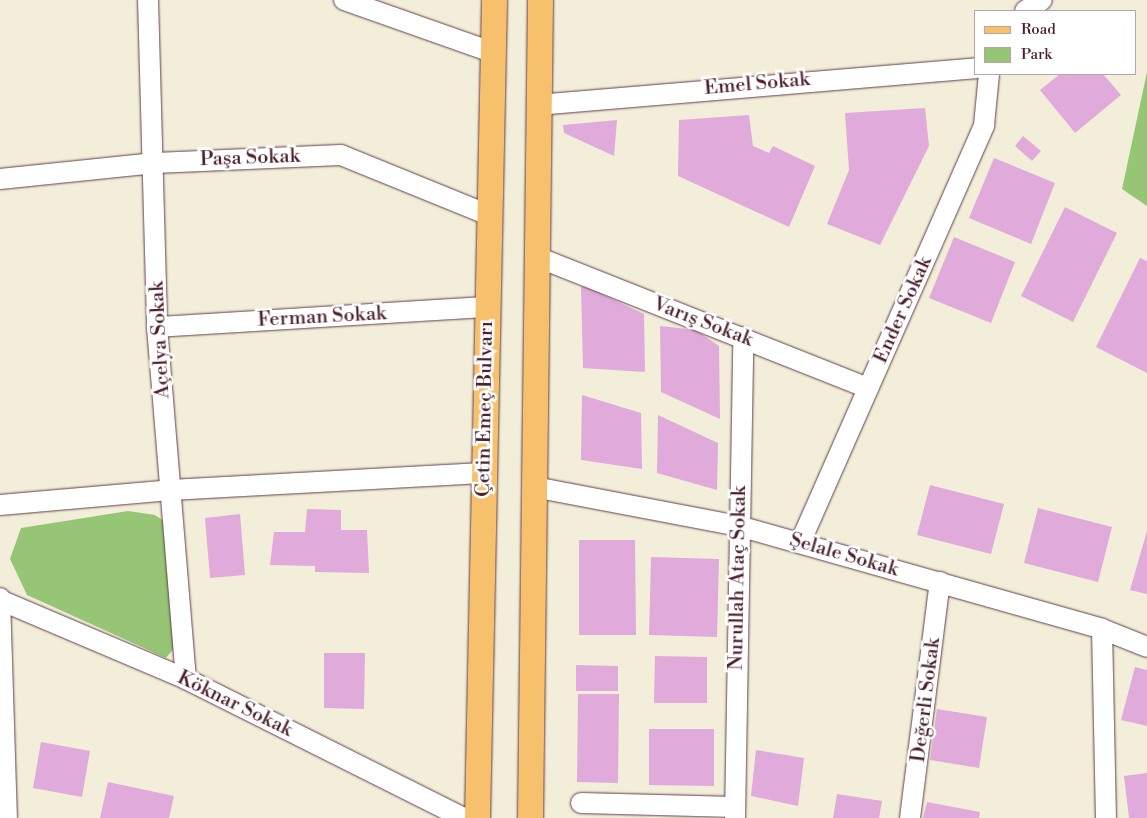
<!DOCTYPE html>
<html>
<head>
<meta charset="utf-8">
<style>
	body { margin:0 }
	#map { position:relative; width:1147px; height:818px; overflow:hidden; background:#f2eeda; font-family:"Libre Bodoni",serif }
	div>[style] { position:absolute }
	.green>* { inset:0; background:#95c575 }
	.building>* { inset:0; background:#e0abdb }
	.roads { filter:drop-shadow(0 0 1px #633e45) drop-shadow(0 0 1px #633e45) }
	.minor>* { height:20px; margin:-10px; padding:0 10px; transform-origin:10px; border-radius:10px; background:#fff }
	.major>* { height:25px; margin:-12.5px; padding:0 12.5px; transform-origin:12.5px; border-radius:12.5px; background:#f7c06c }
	span { translate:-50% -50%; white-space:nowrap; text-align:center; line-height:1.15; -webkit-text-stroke:5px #fff; paint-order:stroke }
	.street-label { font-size:20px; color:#4a1f2b }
	.legend { position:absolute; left:974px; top:10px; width:162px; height:65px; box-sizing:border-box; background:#fff; border:1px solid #b7a5aa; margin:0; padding:6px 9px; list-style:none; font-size:15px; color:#4a1f2b }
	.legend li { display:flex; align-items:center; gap:10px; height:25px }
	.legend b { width:25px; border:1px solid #b7a5aa }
</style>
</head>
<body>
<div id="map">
	<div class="green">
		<div style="clip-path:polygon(1147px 72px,1147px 206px,1122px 189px)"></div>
		<div style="clip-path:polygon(128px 511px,155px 515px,168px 524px,179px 642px,166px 658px,27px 595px,10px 559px,21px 528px)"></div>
	</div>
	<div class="building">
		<div style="clip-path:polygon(1060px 74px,1103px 74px,1121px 95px,1075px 133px,1040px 90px)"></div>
		<div style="clip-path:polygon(925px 108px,929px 146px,880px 245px,827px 224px,849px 170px,845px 113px)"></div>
		<div style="clip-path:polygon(749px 115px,753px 146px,769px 153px,773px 146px,815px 166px,789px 227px,678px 176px,679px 120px)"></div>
		<div style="clip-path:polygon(617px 120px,614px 156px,564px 133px,563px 125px)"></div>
		<div style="clip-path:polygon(1023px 136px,1041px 151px,1032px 161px,1015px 146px)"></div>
		<div style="clip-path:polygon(994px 158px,1055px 183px,1031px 244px,969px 218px)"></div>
		<div style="clip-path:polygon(1065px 207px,1117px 233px,1073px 322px,1021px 296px)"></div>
		<div style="clip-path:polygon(954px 237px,1015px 262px,991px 323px,929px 298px)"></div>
		<div style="clip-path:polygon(1140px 258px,1147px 261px,1147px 373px,1096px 347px)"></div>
		<div style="clip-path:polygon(585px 286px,644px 314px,645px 372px,583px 368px,581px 287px)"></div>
		<div style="clip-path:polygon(660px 326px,696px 330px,719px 346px,720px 419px,661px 392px)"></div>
		<div style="clip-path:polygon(582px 395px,641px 413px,642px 469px,581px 460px)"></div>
		<div style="clip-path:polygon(658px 415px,718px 443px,717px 490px,657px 473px)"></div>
		<div style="clip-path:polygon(930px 485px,1004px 504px,991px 554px,917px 535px)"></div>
		<div style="clip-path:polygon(1038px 508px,1112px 527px,1098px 582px,1024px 563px)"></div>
		<div style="clip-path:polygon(307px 509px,341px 510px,341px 530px,367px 530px,369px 573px,315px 572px,315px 566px,270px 565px,274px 532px,305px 532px)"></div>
		<div style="clip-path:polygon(240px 514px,245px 575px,210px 578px,205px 518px)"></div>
		<div style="clip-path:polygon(1147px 531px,1147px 594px,1130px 590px)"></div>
		<div style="clip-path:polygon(579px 540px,635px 540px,636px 635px,579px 635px)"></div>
		<div style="clip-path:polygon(651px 557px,719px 559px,717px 637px,649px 635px)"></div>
		<div style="clip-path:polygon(324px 653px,365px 653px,364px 709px,324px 708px)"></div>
		<div style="clip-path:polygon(655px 656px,707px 657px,707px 703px,654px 703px)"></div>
		<div style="clip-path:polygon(576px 665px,618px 666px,618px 691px,576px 691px)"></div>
		<div style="clip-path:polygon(1135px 667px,1147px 670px,1147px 726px,1121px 720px)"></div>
		<div style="clip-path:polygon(578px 694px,619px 694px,618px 783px,577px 782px)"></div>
		<div style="clip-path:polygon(937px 709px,987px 717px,979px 768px,930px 760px)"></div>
		<div style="clip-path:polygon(649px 729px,714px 729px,714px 786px,649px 785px)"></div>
		<div style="clip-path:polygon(41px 742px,90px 751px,82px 797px,33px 788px)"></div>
		<div style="clip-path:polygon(756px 750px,804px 758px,798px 806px,751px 796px)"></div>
		<div style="clip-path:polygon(1147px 773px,1147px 818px,1129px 818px,1124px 776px)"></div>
		<div style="clip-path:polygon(108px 782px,174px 796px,169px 818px,100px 818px)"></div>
		<div style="clip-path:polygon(837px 794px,882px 801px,879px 818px,833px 818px)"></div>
		<div style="clip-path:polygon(927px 802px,980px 812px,979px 818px,923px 818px)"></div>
	</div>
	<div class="roads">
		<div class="minor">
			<div style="left:148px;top:0;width:327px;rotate:88.4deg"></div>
			<div style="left:157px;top:327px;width:353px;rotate:85.3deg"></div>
			<div style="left:344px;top:0;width:157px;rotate:19.4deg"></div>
			<div style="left:1025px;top:11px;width:20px;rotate:-33deg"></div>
			<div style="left:538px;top:105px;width:440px;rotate:-4.8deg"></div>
			<div style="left:0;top:179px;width:156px;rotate:-5.9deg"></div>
			<div style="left:155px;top:163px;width:186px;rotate:-2.5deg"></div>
			<div style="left:341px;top:155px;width:160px;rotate:22.1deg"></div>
			<div style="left:537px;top:257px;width:356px;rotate:21.6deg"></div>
			<div style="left:157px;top:327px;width:331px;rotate:-3.5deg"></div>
			<div style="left:534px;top:487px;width:209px;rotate:10.8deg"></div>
			<div style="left:739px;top:526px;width:377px;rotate:15.8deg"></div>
			<div style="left:1102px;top:629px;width:48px;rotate:21.8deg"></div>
			<div style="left:0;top:505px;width:171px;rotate:-5deg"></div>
			<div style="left:170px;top:490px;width:313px;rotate:-3.1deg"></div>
			<div style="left:800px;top:543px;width:457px;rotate:-66.2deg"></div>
			<div style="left:984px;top:125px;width:51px;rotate:-84.4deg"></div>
			<div style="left:0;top:598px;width:220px;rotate:88.2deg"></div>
			<div style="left:0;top:600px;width:202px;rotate:23deg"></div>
			<div style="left:186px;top:679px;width:311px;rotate:26.6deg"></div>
			<div style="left:1102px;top:629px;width:189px;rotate:88.8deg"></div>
			<div style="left:581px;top:803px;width:154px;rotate:1.5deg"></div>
			<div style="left:735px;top:818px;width:481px;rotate:-89deg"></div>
			<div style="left:910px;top:818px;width:238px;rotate:-82.8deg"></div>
		</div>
		<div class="major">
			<div style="left:477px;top:818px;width:818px;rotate:-88.81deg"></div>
			<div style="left:530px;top:818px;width:818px;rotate:-89.3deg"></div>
		</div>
	</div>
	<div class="street-label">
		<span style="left:757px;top:84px;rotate:-5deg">Emel Sokak</span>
		<span style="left:250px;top:158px;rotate:-2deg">Paşa Sokak</span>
		<span style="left:903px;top:310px;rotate:-66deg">Ender Sokak</span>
		<span style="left:322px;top:317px;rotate:-3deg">Ferman Sokak</span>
		<span style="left:703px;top:322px;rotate:21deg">Varış Sokak</span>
		<span style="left:160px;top:340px;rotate:-93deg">Açelya Sokak</span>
		<span style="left:485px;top:409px;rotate:-89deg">Çetin Emeç Bulvarı</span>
		<span style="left:844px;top:555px;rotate:16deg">Şelale Sokak</span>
		<span style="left:738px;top:578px;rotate:-89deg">Nurullah Ataç Sokak</span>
		<span style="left:926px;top:700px;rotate:-83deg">Değerli Sokak</span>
		<span style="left:235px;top:704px;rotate:26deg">Köknar Sokak</span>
	</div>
	<ul class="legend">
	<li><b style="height:6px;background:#f7c06c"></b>Road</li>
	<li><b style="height:14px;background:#95c575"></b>Park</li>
	</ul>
</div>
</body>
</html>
